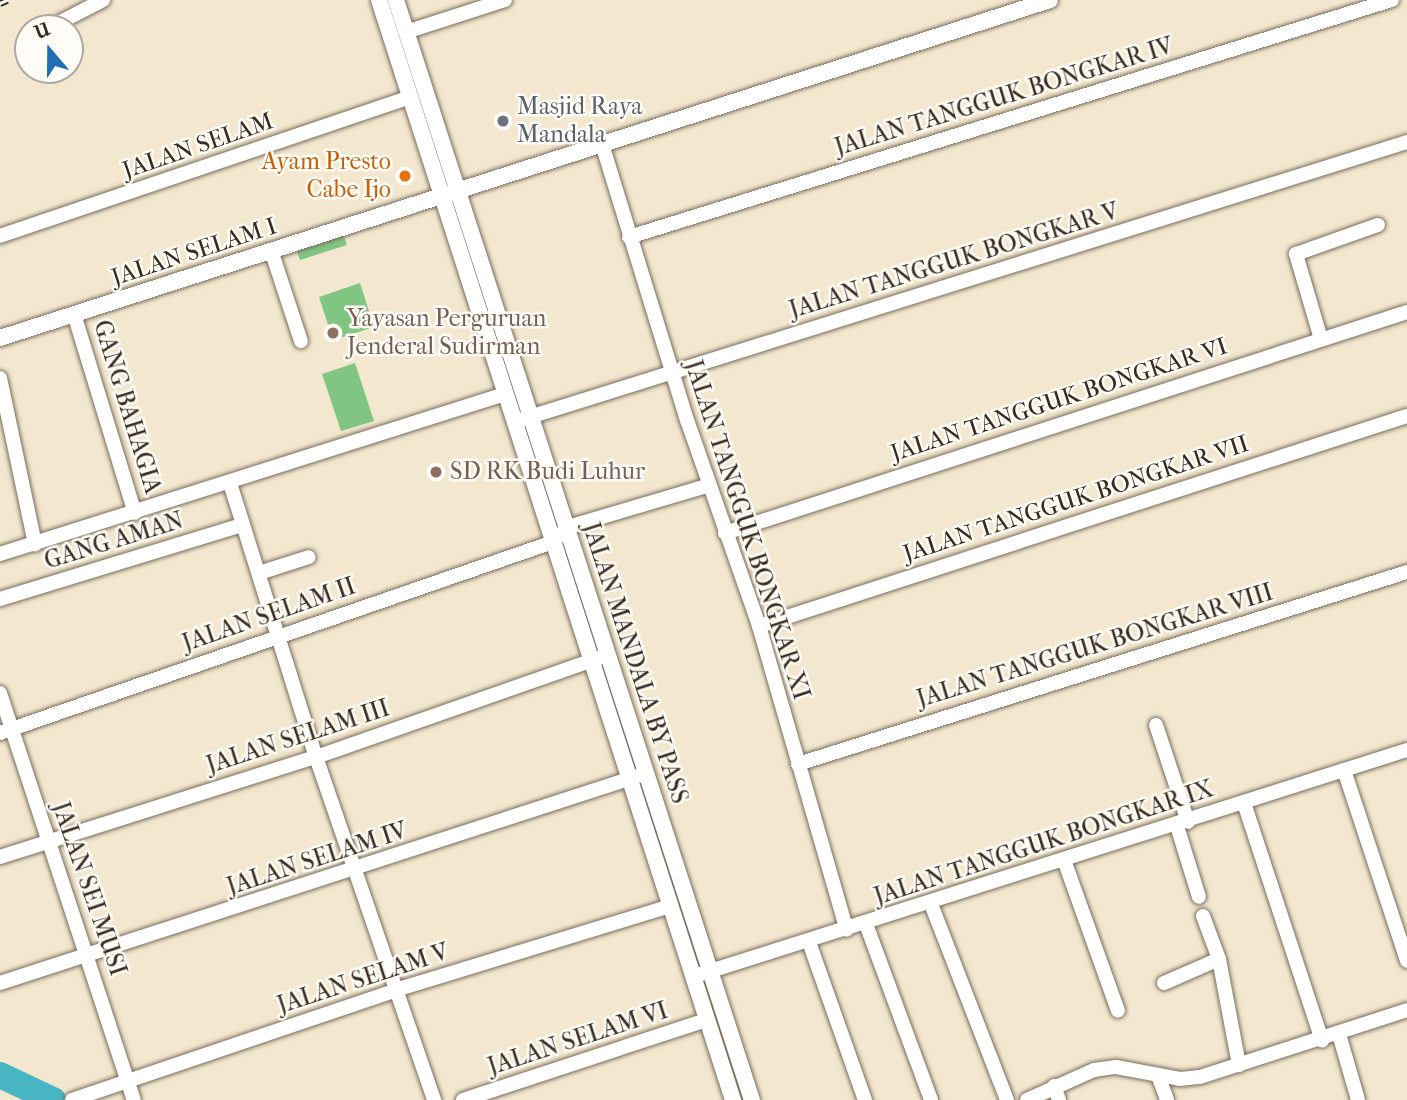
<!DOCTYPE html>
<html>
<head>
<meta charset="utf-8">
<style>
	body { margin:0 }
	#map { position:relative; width:1407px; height:1100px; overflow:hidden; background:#f3e8cf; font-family:"IM FELL French Canon",serif }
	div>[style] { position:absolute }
	.green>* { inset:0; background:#80c682 }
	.river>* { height:26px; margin:-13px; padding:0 13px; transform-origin:13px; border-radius:13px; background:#48b6c2 }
	.roads { filter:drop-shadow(0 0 2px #7b6c5c) drop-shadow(0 0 2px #7b6c5c) }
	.minor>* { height:14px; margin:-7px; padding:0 7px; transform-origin:7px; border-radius:7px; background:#fff }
	.tertiary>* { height:16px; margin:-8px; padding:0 8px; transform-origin:8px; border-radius:8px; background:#fff }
	.rail>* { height:7px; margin-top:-3.5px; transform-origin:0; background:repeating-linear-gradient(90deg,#fdfcf7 0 13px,#3b2a1e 0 26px); box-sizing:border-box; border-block:2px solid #3b2a1e }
	.dots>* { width:19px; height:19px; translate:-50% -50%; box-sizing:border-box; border:4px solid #fdfcf7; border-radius:50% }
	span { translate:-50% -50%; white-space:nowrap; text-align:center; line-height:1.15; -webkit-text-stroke:5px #fdfcf7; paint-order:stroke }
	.street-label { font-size:24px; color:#3b2a1e }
	.worship-label { font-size:24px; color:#5b616d }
	.left { translate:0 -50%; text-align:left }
	.food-label { font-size:24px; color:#c56008 }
	.right { translate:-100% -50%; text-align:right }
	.education-label { font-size:24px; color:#785e54 }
	.north { position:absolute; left:14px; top:14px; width:70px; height:70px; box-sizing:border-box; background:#fdfcf7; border:2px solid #afa8a0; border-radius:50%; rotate:340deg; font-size:19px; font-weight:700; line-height:28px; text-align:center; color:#3b2a1e }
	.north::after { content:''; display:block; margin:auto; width:24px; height:32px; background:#1f6fb2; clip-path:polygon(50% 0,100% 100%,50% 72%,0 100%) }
</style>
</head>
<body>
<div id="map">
	<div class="green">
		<div style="clip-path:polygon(343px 234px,347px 245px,300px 260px,296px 249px)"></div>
		<div style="clip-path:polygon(360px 283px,374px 327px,333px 340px,319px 297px)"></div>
		<div style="clip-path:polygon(355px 363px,374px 421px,341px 431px,322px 374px)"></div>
	</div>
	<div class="river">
		<div style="left:0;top:1075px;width:59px;rotate:25.3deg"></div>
	</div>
	<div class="roads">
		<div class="minor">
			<div style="left:49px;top:28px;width:61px;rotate:-27.4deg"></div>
			<div style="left:406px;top:32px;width:104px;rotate:-17.9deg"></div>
			<div style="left:602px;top:144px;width:289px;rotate:72.9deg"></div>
			<div style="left:687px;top:420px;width:218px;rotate:70.7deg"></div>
			<div style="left:759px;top:626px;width:316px;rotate:73.9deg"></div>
			<div style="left:0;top:236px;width:433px;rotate:-18.7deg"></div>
			<div style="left:629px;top:237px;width:799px;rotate:-17.26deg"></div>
			<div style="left:271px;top:250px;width:96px;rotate:71.8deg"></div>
			<div style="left:74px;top:314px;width:208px;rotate:73deg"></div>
			<div style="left:1321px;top:339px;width:89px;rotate:-106.4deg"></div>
			<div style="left:1296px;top:254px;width:87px;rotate:-19.5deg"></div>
			<div style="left:0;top:378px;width:170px;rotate:78.1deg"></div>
			<div style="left:520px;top:420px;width:930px;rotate:-17.4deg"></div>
			<div style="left:230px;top:483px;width:287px;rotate:72.6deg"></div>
			<div style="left:316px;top:757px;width:363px;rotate:71deg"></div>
			<div style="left:725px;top:533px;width:717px;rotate:-17.95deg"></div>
			<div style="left:0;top:554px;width:530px;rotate:-17.58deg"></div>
			<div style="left:259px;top:573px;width:52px;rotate:-17.7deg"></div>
			<div style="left:0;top:599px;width:253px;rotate:-17deg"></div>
			<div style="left:759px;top:626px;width:681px;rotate:-17.96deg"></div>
			<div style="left:0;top:693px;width:428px;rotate:71.8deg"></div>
			<div style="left:1156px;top:725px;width:102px;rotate:71.7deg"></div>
			<div style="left:0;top:733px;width:585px;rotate:-19.05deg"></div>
			<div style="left:553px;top:542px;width:21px;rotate:-45deg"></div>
			<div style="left:568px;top:527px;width:148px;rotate:-16.5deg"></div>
			<div style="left:798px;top:764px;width:639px;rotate:-17.5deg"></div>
			<div style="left:1344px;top:770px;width:201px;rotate:71.7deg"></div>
			<div style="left:1244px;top:803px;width:250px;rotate:71.8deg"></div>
			<div style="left:1177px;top:826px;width:74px;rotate:72.8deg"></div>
			<div style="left:0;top:857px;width:331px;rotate:-17.6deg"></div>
			<div style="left:316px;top:757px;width:302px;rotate:-19.3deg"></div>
			<div style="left:1064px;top:860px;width:160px;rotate:70.3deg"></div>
			<div style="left:931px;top:904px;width:210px;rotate:68.8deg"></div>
			<div style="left:1203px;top:916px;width:46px;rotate:69.6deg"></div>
			<div style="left:1219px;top:959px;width:108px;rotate:79.3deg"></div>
			<div style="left:866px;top:924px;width:188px;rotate:69.7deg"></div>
			<div style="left:809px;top:942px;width:168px;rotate:70.5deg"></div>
			<div style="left:701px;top:974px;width:741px;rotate:-17.6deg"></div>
			<div style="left:0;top:983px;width:671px;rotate:-17.98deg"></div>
			<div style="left:1164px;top:983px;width:60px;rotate:-23.6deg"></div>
			<div style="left:1339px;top:1034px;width:69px;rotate:73.9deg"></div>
			<div style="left:1158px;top:1075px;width:27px;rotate:70deg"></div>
			<div style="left:1054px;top:1086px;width:15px;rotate:70deg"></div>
			<div style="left:72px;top:1100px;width:345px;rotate:-18.7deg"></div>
			<div style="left:399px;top:989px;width:284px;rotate:-17deg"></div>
			<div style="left:463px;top:1100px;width:257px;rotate:-18.2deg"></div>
			<div style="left:1027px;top:1100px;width:73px;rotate:-24.1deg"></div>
			<div style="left:1094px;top:1070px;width:22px;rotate:-8deg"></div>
			<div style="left:1116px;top:1067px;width:65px;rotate:10.6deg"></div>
			<div style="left:1180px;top:1079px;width:20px;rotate:-6deg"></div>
			<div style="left:1200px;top:1077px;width:218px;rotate:-17.9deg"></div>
		</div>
		<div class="tertiary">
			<div style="left:379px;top:0;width:1156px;rotate:72.16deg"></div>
			<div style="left:396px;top:0;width:1156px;rotate:72.07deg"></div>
			<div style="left:0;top:338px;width:1103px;rotate:-17.84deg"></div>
		</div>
	</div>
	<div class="rail">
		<div style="left:0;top:3px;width:8px;rotate:-23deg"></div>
	</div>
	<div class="dots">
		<div style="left:503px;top:121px;background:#6b7280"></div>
		<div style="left:405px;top:176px;background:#e8710a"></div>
		<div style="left:333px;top:333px;background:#8d6e63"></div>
		<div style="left:436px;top:472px;background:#8d6e63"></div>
	</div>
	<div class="street-label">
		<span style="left:1004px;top:97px;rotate:-17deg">JALAN TANGGUK BONGKAR IV</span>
		<span style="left:198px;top:146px;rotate:-19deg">JALAN SELAM</span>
		<span style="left:194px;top:252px;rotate:-18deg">JALAN SELAM I</span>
		<span style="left:954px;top:261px;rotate:-17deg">JALAN TANGGUK BONGKAR V</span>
		<span style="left:1059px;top:400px;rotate:-18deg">JALAN TANGGUK BONGKAR VI</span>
		<span style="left:127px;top:407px;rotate:73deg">GANG BAHAGIA</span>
		<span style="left:1076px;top:499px;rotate:-18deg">JALAN TANGGUK BONGKAR VII</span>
		<span style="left:747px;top:530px;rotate:72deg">JALAN TANGGUK BONGKAR XI</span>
		<span style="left:114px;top:541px;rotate:-17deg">GANG AMAN</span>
		<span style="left:269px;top:615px;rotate:-19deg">JALAN SELAM II</span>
		<span style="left:1095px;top:646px;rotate:-17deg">JALAN TANGGUK BONGKAR VIII</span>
		<span style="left:635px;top:663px;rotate:72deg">JALAN MANDALA BY PASS</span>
		<span style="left:298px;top:737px;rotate:-18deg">JALAN SELAM III</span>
		<span style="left:1044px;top:843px;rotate:-18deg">JALAN TANGGUK BONGKAR IX</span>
		<span style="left:317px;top:859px;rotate:-18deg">JALAN SELAM IV</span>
		<span style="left:89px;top:889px;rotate:71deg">JALAN SEI MUSI</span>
		<span style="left:363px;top:979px;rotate:-18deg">JALAN SELAM V</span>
		<span style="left:578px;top:1039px;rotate:-18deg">JALAN SELAM VI</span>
	</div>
	<div class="worship-label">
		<span class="left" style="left:517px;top:121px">Masjid Raya<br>Mandala</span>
	</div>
	<div class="food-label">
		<span class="right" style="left:391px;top:176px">Ayam Presto<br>Cabe Ijo</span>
	</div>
	<div class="education-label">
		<span class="left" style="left:347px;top:333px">Yayasan Perguruan<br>Jenderal Sudirman</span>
		<span class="left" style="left:450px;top:472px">SD RK Budi Luhur</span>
	</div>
	<div class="north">U</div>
</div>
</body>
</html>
